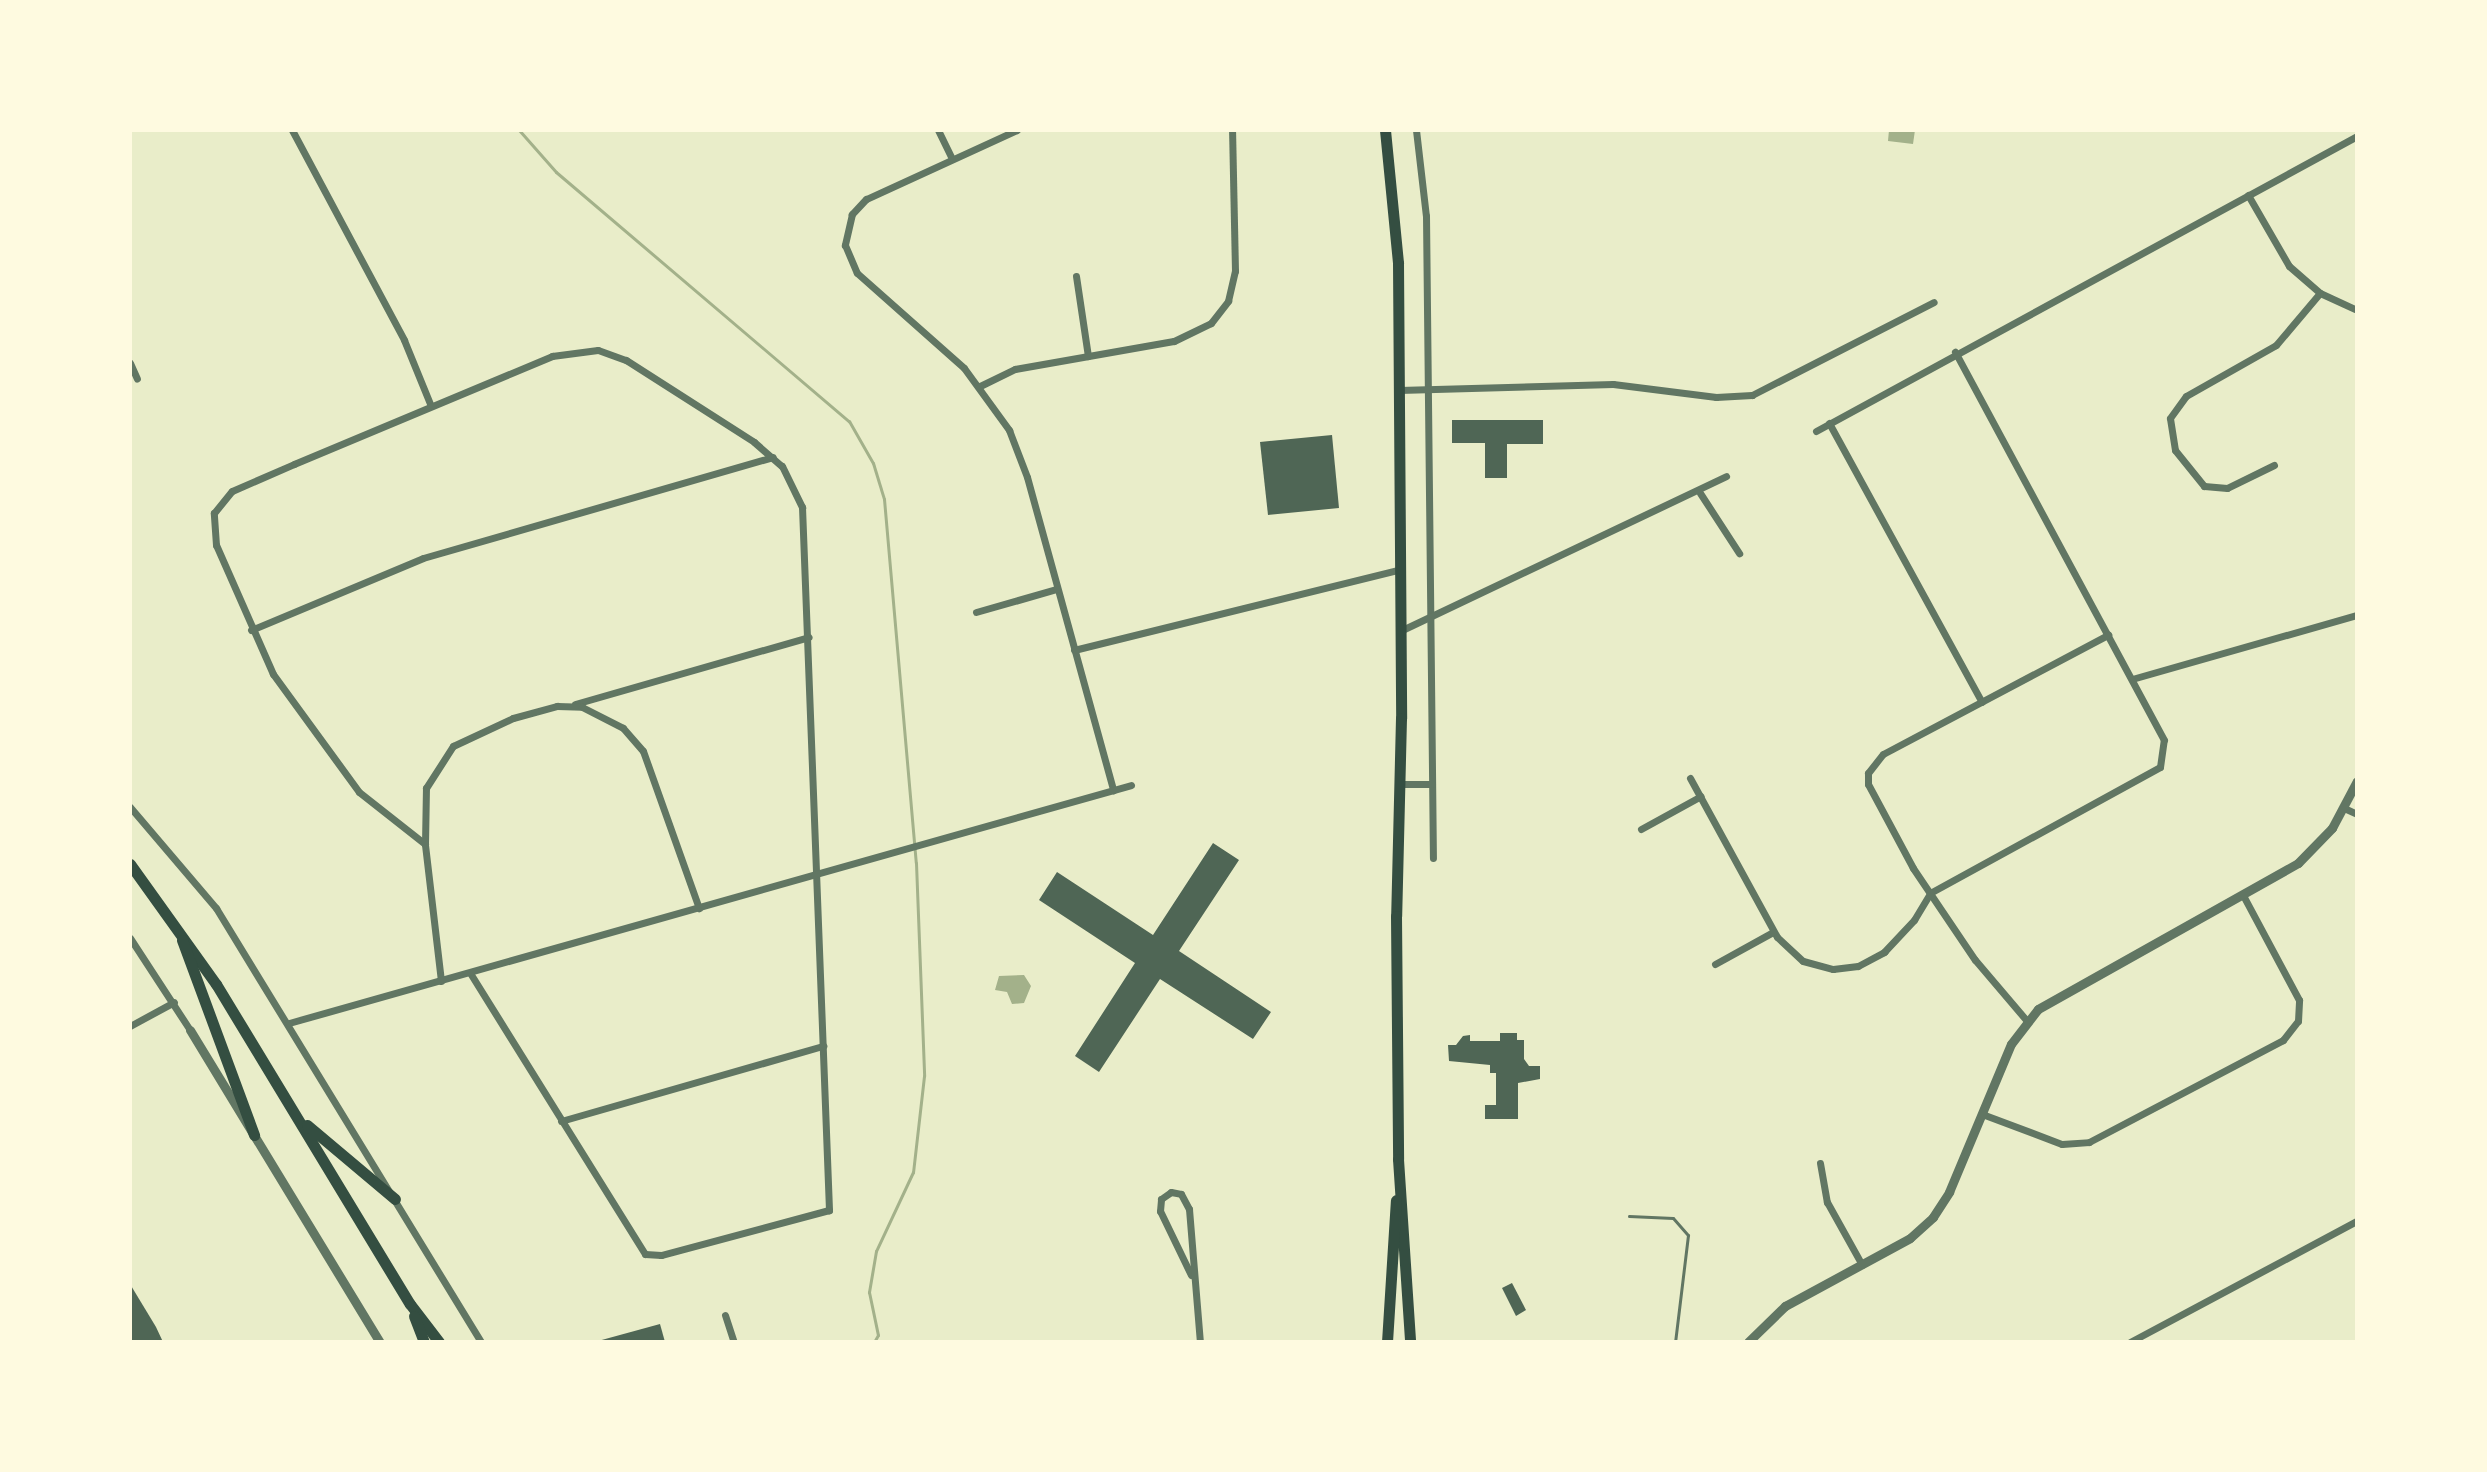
<!DOCTYPE html>
<html>
<head>
<meta charset="utf-8">
<style>
	body { margin:0 }
	#map { position:relative; width:2487px; height:1472px; overflow:hidden; background:#e9edc9; font-family:"Fira Sans",sans-serif }
	div>[style] { position:absolute }
	.water>* { inset:0; background:#a3b18a }
	.stream>* { height:3px; margin:-1.5px; padding:0 1.5px; transform-origin:1.5px; border-radius:1.5px; background:#a3b18a }
	.building>* { inset:0; background:#4f6655 }
	.service>* { height:3px; margin:-1.5px; padding:0 1.5px; transform-origin:1.5px; border-radius:1.5px; background:#617663 }
	.minor>* { height:7px; margin:-3.5px; padding:0 3.5px; transform-origin:3.5px; border-radius:3.5px; background:#617663 }
	.tertiary>* { height:9px; margin:-4.5px; padding:0 4.5px; transform-origin:4.5px; border-radius:4.5px; background:#617663 }
	.primary>* { height:11px; margin:-5.5px; padding:0 5.5px; transform-origin:5.5px; border-radius:5.5px; background:#344e41 }
	.trunk>* { height:11px; margin:-5.5px; padding:0 5.5px; transform-origin:5.5px; border-radius:5.5px; background:#344e41 }
	span { translate:-50% -50%; white-space:nowrap; text-align:center; line-height:1.15; -webkit-text-stroke:8px #fefae0; paint-order:stroke }
	.frame { position:absolute; inset:0; border:132px solid #fefae0; pointer-events:none }
</style>
</head>
<body>
<div id="map">
	<div class="water">
		<div style="clip-path:polygon(1889px 130px,1915px 130px,1913px 144px,1888px 141px)"></div>
		<div style="clip-path:polygon(1024px 975px,1031px 986px,1024px 1003px,1012px 1004px,1007px 992px,995px 990px,999px 976px)"></div>
	</div>
	<div class="stream">
		<div style="left:519px;top:130px;width:56px;rotate:48.6deg"></div>
		<div style="left:556px;top:172px;width:385px;rotate:40.4deg"></div>
		<div style="left:849px;top:421px;width:48px;rotate:60.3deg"></div>
		<div style="left:873px;top:463px;width:38px;rotate:73deg"></div>
		<div style="left:884px;top:499px;width:365px;rotate:85deg"></div>
		<div style="left:916px;top:863px;width:213px;rotate:87.8deg"></div>
		<div style="left:924px;top:1076px;width:97px;rotate:96.5deg"></div>
		<div style="left:913px;top:1172px;width:87px;rotate:115.1deg"></div>
		<div style="left:876px;top:1251px;width:42px;rotate:99.7deg"></div>
		<div style="left:869px;top:1292px;width:44px;rotate:78.2deg"></div>
		<div style="left:878px;top:1335px;width:8px;rotate:120deg"></div>
	</div>
	<div class="building">
		<div style="clip-path:polygon(1452px 420px,1543px 420px,1543px 444px,1507px 444px,1507px 478px,1485px 478px,1485px 443px,1452px 443px)"></div>
		<div style="clip-path:polygon(1332px 435px,1339px 508px,1268px 515px,1260px 442px)"></div>
		<div style="clip-path:polygon(1213px 843px,1239px 860px,1179px 951px,1271px 1012px,1253px 1039px,1160px 979px,1099px 1072px,1075px 1056px,1135px 963px,1039px 900px,1057px 872px,1153px 935px)"></div>
		<div style="clip-path:polygon(1500px 1033px,1517px 1033px,1517px 1040px,1524px 1040px,1524px 1059px,1529px 1066px,1540px 1066px,1540px 1079px,1518px 1083px,1518px 1119px,1485px 1119px,1485px 1105px,1496px 1105px,1496px 1073px,1490px 1073px,1490px 1065px,1449px 1061px,1448px 1045px,1456px 1045px,1463px 1036px,1470px 1035px,1470px 1041px,1500px 1041px)"></div>
		<div style="clip-path:polygon(1512px 1283px,1526px 1310px,1516px 1316px,1502px 1288px)"></div>
		<div style="clip-path:polygon(130px 1284px,156px 1327px,163px 1342px,130px 1342px)"></div>
		<div style="clip-path:polygon(660px 1324px,665px 1342px,598px 1342px,598px 1341px)"></div>
	</div>
	<div class="service">
		<div style="left:1629px;top:1216px;width:44px;rotate:2.6deg"></div>
		<div style="left:1673px;top:1218px;width:23px;rotate:49deg"></div>
		<div style="left:1688px;top:1235px;width:108px;rotate:96.9deg"></div>
	</div>
	<div class="minor">
		<div style="left:292px;top:130px;width:238px;rotate:61.9deg"></div>
		<div style="left:404px;top:340px;width:71px;rotate:67.8deg"></div>
		<div style="left:938px;top:130px;width:30px;rotate:64deg"></div>
		<div style="left:1017px;top:130px;width:166px;rotate:155.4deg"></div>
		<div style="left:866px;top:199px;width:21px;rotate:133deg"></div>
		<div style="left:852px;top:214px;width:32px;rotate:103deg"></div>
		<div style="left:845px;top:245px;width:30px;rotate:67deg"></div>
		<div style="left:857px;top:273px;width:143px;rotate:41.6deg"></div>
		<div style="left:964px;top:368px;width:77px;rotate:54deg"></div>
		<div style="left:1009px;top:430px;width:50px;rotate:69deg"></div>
		<div style="left:1027px;top:477px;width:325px;rotate:74.6deg"></div>
		<div style="left:1416px;top:130px;width:87px;rotate:83.4deg"></div>
		<div style="left:1426px;top:216px;width:642px;rotate:89.38deg"></div>
		<div style="left:2248px;top:195px;width:82px;rotate:60deg"></div>
		<div style="left:2289px;top:266px;width:41px;rotate:41.1deg"></div>
		<div style="left:2320px;top:293px;width:41px;rotate:24.7deg"></div>
		<div style="left:1076px;top:276px;width:81px;rotate:81.5deg"></div>
		<div style="left:130px;top:363px;width:17px;rotate:66deg"></div>
		<div style="left:980px;top:386px;width:39px;rotate:-26deg"></div>
		<div style="left:1015px;top:369px;width:161px;rotate:-10deg"></div>
		<div style="left:1174px;top:341px;width:41px;rotate:-25.9deg"></div>
		<div style="left:1211px;top:323px;width:28px;rotate:-52deg"></div>
		<div style="left:1228px;top:301px;width:31px;rotate:-77deg"></div>
		<div style="left:1235px;top:271px;width:141px;rotate:-91.2deg"></div>
		<div style="left:1399px;top:390px;width:214px;rotate:-1.6deg"></div>
		<div style="left:1613px;top:384px;width:104px;rotate:7.2deg"></div>
		<div style="left:1716px;top:397px;width:36px;rotate:-3deg"></div>
		<div style="left:1752px;top:395px;width:204px;rotate:-27.1deg"></div>
		<div style="left:1829px;top:423px;width:318px;rotate:61.3deg"></div>
		<div style="left:1816px;top:431px;width:616px;rotate:-28.6deg"></div>
		<div style="left:2274px;top:465px;width:52px;rotate:153.9deg"></div>
		<div style="left:2227px;top:488px;width:23px;rotate:-175deg"></div>
		<div style="left:2204px;top:486px;width:46px;rotate:-128.9deg"></div>
		<div style="left:2175px;top:450px;width:32px;rotate:-99deg"></div>
		<div style="left:2170px;top:418px;width:27px;rotate:-54deg"></div>
		<div style="left:2186px;top:396px;width:103px;rotate:-29.5deg"></div>
		<div style="left:2276px;top:345px;width:68px;rotate:-49.8deg"></div>
		<div style="left:1700px;top:493px;width:72px;rotate:57deg"></div>
		<div style="left:976px;top:612px;width:84px;rotate:-15.9deg"></div>
		<div style="left:251px;top:630px;width:186px;rotate:-22.7deg"></div>
		<div style="left:423px;top:558px;width:364px;rotate:-16.1deg"></div>
		<div style="left:1400px;top:631px;width:361px;rotate:-25.4deg"></div>
		<div style="left:1074px;top:650px;width:337px;rotate:-13.9deg"></div>
		<div style="left:2132px;top:679px;width:234px;rotate:-15.9deg"></div>
		<div style="left:575px;top:704px;width:243px;rotate:-16deg"></div>
		<div style="left:1690px;top:778px;width:181px;rotate:61.3deg"></div>
		<div style="left:1777px;top:937px;width:35px;rotate:43deg"></div>
		<div style="left:1803px;top:961px;width:31px;rotate:15deg"></div>
		<div style="left:1833px;top:969px;width:25px;rotate:-7deg"></div>
		<div style="left:1858px;top:966px;width:30px;rotate:-28deg"></div>
		<div style="left:1884px;top:952px;width:44px;rotate:-46.8deg"></div>
		<div style="left:1914px;top:920px;width:31px;rotate:-59deg"></div>
		<div style="left:1930px;top:893px;width:262px;rotate:-28.7deg"></div>
		<div style="left:2160px;top:767px;width:27px;rotate:-82deg"></div>
		<div style="left:2164px;top:740px;width:441px;rotate:-118.3deg"></div>
		<div style="left:1400px;top:784px;width:32px"></div>
		<div style="left:130px;top:807px;width:133px;rotate:49.6deg"></div>
		<div style="left:216px;top:908px;width:509px;rotate:58.59deg"></div>
		<div style="left:2344px;top:808px;width:14px;rotate:25deg"></div>
		<div style="left:1641px;top:829px;width:68px;rotate:-28.8deg"></div>
		<div style="left:425px;top:844px;width:56px;rotate:-89deg"></div>
		<div style="left:426px;top:788px;width:50px;rotate:-57.3deg"></div>
		<div style="left:453px;top:746px;width:66px;rotate:-25deg"></div>
		<div style="left:513px;top:718px;width:46px;rotate:-15.3deg"></div>
		<div style="left:557px;top:706px;width:25px;rotate:2deg"></div>
		<div style="left:582px;top:707px;width:46px;rotate:27.1deg"></div>
		<div style="left:623px;top:728px;width:30px;rotate:49deg"></div>
		<div style="left:643px;top:751px;width:167px;rotate:70.4deg"></div>
		<div style="left:130px;top:938px;width:110px;rotate:56.9deg"></div>
		<div style="left:1715px;top:964px;width:66px;rotate:-28.9deg"></div>
		<div style="left:441px;top:981px;width:138px;rotate:-96.7deg"></div>
		<div style="left:425px;top:844px;width:84px;rotate:-141.8deg"></div>
		<div style="left:359px;top:792px;width:146px;rotate:-126.1deg"></div>
		<div style="left:273px;top:674px;width:141px;rotate:-113.8deg"></div>
		<div style="left:216px;top:545px;width:32px;rotate:-94deg"></div>
		<div style="left:214px;top:513px;width:28px;rotate:-51deg"></div>
		<div style="left:232px;top:491px;width:68px;rotate:-23.5deg"></div>
		<div style="left:294px;top:464px;width:280px;rotate:-22.7deg"></div>
		<div style="left:552px;top:356px;width:46px;rotate:-7.4deg"></div>
		<div style="left:598px;top:350px;width:30px;rotate:20deg"></div>
		<div style="left:626px;top:360px;width:152px;rotate:32.6deg"></div>
		<div style="left:754px;top:442px;width:37px;rotate:41deg"></div>
		<div style="left:782px;top:466px;width:46px;rotate:64deg"></div>
		<div style="left:802px;top:507px;width:704px;rotate:87.8deg"></div>
		<div style="left:829px;top:1210px;width:174px;rotate:165deg"></div>
		<div style="left:661px;top:1255px;width:16px;rotate:-176deg"></div>
		<div style="left:645px;top:1254px;width:331px;rotate:-121.9deg"></div>
		<div style="left:2027px;top:1021px;width:80px;rotate:-130.4deg"></div>
		<div style="left:1975px;top:960px;width:111px;rotate:-124deg"></div>
		<div style="left:1913px;top:868px;width:95px;rotate:-118.2deg"></div>
		<div style="left:1868px;top:784px;width:11px;rotate:-90deg"></div>
		<div style="left:1868px;top:773px;width:24px;rotate:-52deg"></div>
		<div style="left:1883px;top:754px;width:255px;rotate:-27.9deg"></div>
		<div style="left:289px;top:1023px;width:875px;rotate:-15.78deg"></div>
		<div style="left:130px;top:1026px;width:50px;rotate:-28.6deg"></div>
		<div style="left:1982px;top:1114px;width:85px;rotate:20.6deg"></div>
		<div style="left:2062px;top:1144px;width:27px;rotate:-4deg"></div>
		<div style="left:2089px;top:1142px;width:219px;rotate:-27.7deg"></div>
		<div style="left:2283px;top:1040px;width:24px;rotate:-52deg"></div>
		<div style="left:2298px;top:1021px;width:21px;rotate:-87deg"></div>
		<div style="left:2299px;top:1000px;width:119px;rotate:-118.1deg"></div>
		<div style="left:561px;top:1121px;width:273px;rotate:-16deg"></div>
		<div style="left:1820px;top:1163px;width:40px;rotate:80deg"></div>
		<div style="left:1827px;top:1202px;width:72px;rotate:60.9deg"></div>
		<div style="left:1191px;top:1275px;width:71px;rotate:-115.8deg"></div>
		<div style="left:1160px;top:1211px;width:12px;rotate:-85deg"></div>
		<div style="left:1161px;top:1199px;width:12px;rotate:-35deg"></div>
		<div style="left:1171px;top:1192px;width:10px;rotate:11deg"></div>
		<div style="left:1181px;top:1194px;width:17px;rotate:62deg"></div>
		<div style="left:1189px;top:1209px;width:133px;rotate:85.3deg"></div>
		<div style="left:725px;top:1315px;width:28px;rotate:72deg"></div>
		<div style="left:2130px;top:1342px;width:257px;rotate:-28.1deg"></div>
	</div>
	<div class="tertiary">
		<div style="left:190px;top:1030px;width:365px;rotate:58.7deg"></div>
		<div style="left:1748px;top:1342px;width:52px;rotate:-44.2deg"></div>
		<div style="left:1785px;top:1306px;width:142px;rotate:-28.5deg"></div>
		<div style="left:1910px;top:1238px;width:31px;rotate:-42deg"></div>
		<div style="left:1933px;top:1217px;width:30px;rotate:-57deg"></div>
		<div style="left:1949px;top:1192px;width:160px;rotate:-67.3deg"></div>
		<div style="left:2011px;top:1044px;width:44px;rotate:-52.4deg"></div>
		<div style="left:2038px;top:1009px;width:298px;rotate:-29.3deg"></div>
		<div style="left:2298px;top:863px;width:49px;rotate:-45.8deg"></div>
		<div style="left:2332px;top:828px;width:53px;rotate:-62deg"></div>
	</div>
	<div class="primary">
		<div style="left:1385px;top:130px;width:134px;rotate:84.4deg"></div>
		<div style="left:1398px;top:263px;width:455px;rotate:89.6deg"></div>
		<div style="left:1401px;top:718px;width:198px;rotate:91.4deg"></div>
		<div style="left:1396px;top:916px;width:243px;rotate:89.5deg"></div>
		<div style="left:1398px;top:1159px;width:183px;rotate:86.2deg"></div>
		<div style="left:1387px;top:1342px;width:142px;rotate:-86.4deg"></div>
	</div>
	<div class="trunk">
		<div style="left:130px;top:864px;width:148px;rotate:54.4deg"></div>
		<div style="left:216px;top:984px;width:374px;rotate:58.8deg"></div>
		<div style="left:410px;top:1304px;width:48px;rotate:52.7deg"></div>
		<div style="left:182px;top:940px;width:208px;rotate:69.7deg"></div>
		<div style="left:307px;top:1125px;width:115px;rotate:40.1deg"></div>
		<div style="left:414px;top:1316px;width:28px;rotate:69deg"></div>
	</div>
	<div class="frame"></div>
</div>
</body>
</html>
